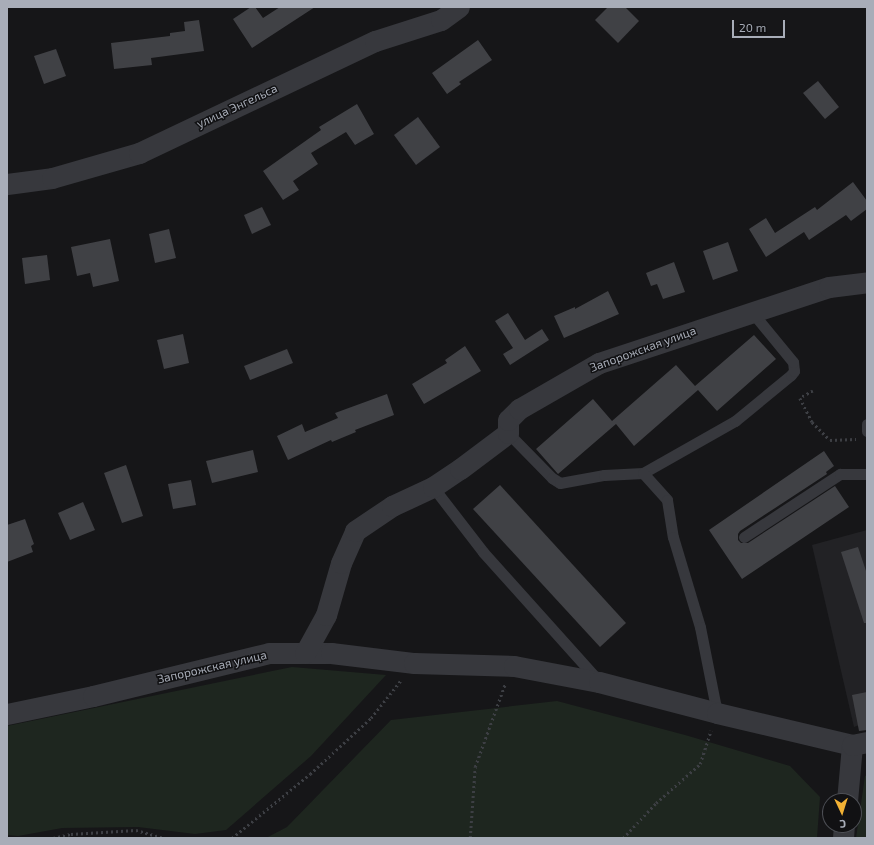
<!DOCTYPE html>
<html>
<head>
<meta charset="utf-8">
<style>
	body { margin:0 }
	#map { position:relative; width:874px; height:845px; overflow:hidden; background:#161618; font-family:"Exo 2",sans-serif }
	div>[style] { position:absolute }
	.built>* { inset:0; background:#222225 }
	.green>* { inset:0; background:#1e261f }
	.building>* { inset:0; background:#404145 }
	.path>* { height:2.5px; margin-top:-1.25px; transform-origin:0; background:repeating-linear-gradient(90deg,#3d3f44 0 2px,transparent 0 5px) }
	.lane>* { height:11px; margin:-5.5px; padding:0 5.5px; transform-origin:5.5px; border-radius:5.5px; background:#37383d }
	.street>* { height:21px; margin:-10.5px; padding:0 10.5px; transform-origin:10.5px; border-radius:10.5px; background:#37383d }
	span { translate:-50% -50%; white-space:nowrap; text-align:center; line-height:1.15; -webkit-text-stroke:3px #111113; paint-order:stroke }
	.street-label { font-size:12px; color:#a8adb8 }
	.frame { position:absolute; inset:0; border:8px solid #a8adb8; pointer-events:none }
	.north { position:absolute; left:822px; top:793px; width:40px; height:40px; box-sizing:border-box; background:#111113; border:1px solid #4d4f55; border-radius:50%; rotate:176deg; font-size:11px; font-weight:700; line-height:16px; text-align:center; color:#a8adb8 }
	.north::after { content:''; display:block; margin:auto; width:14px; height:18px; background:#f2b134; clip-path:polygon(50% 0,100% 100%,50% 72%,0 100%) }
	.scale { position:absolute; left:732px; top:20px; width:53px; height:18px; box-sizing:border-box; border:2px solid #a8adb8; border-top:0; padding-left:5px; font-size:12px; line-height:14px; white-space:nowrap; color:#a8adb8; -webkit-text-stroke:3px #111113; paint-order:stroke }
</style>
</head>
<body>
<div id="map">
	<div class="built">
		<div style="clip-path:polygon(867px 530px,867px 722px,854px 727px,812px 545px)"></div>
	</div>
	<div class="green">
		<div style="clip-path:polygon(292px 667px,386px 675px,311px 756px,226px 830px,195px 834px,138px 827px,62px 828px,18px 836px,7px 835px,7px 726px)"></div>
		<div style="clip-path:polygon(557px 701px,685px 735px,790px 766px,820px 797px,817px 838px,266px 838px,287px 827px,391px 720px)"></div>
		<div style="clip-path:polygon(867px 775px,867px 838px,856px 838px,865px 776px)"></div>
	</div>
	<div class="building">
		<div style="clip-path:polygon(251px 7px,255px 7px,263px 18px,280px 7px,315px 7px,252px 48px,233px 19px)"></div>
		<div style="clip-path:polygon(608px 7px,625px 7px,639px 21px,618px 43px,595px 20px)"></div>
		<div style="clip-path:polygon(199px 20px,204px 51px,151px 58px,152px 65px,114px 69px,111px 43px,170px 36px,170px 33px,185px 31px,184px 22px)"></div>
		<div style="clip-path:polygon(478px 40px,492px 60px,459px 82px,461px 84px,447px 94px,432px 73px)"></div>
		<div style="clip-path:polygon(56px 49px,66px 76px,44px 84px,34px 56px)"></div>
		<div style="clip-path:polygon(818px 81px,839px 107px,825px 119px,803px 93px)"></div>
		<div style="clip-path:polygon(357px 104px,374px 134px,355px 145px,346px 132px,311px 153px,318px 164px,293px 181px,299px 190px,283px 200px,263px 171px,321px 130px,319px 127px)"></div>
		<div style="clip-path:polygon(418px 117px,440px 147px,416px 165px,394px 135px)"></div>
		<div style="clip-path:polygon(853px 182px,867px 201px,867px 209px,851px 221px,846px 215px,809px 240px,804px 232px,766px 257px,749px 229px,766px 218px,775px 233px,815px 207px,817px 210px)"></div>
		<div style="clip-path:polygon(262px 207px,271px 225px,252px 234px,244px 215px)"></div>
		<div style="clip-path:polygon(169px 229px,176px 258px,155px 263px,149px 234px)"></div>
		<div style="clip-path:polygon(110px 239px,119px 281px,93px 287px,90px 273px,77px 276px,71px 247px)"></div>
		<div style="clip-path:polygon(728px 242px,738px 271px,713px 280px,703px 251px)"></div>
		<div style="clip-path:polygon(47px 255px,50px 280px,25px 284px,22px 258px)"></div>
		<div style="clip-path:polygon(674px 262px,685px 292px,663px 299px,657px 284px,651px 286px,646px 273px)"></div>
		<div style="clip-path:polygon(608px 291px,619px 314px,564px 338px,554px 316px,575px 307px,575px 309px)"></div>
		<div style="clip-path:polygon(508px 313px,525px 340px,542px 329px,549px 340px,510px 365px,503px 354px,513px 348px,495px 321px)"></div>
		<div style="clip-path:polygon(183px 334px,189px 363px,164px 369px,157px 340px)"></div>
		<div style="clip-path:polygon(754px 335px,776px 359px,717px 411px,698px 390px,634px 446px,616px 424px,558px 474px,536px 449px,593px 399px,612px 421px,676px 365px,695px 386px)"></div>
		<div style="clip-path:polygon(465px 346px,481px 371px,424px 404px,412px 384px,447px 363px,445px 360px)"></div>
		<div style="clip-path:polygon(287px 349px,293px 363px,250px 380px,244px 366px)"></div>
		<div style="clip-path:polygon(387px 394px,394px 415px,355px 430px,356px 432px,332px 442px,331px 440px,288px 460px,277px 436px,302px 424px,305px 432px,338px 418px,335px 413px)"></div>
		<div style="clip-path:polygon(253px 450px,258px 472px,212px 483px,206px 461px)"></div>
		<div style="clip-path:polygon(824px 451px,834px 466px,826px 472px,827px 474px,740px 531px,738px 534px,738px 540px,741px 543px,748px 543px,835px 486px,849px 507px,742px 579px,709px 530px)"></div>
		<div style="clip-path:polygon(126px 465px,143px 516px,122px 523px,104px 473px)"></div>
		<div style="clip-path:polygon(191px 480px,196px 505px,173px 509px,168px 484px)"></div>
		<div style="clip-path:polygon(500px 485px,626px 623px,600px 647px,473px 509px)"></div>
		<div style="clip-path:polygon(83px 502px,95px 530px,70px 540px,58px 513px)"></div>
		<div style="clip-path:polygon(25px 519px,34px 544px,31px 546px,33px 552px,7px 562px,7px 525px)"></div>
		<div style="clip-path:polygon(858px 547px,867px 574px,867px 623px,864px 623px,841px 552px)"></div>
		<div style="clip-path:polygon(867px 692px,867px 730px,859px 731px,852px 695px)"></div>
	</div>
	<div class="path">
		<div style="left:813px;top:391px;width:15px;rotate:152deg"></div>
		<div style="left:800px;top:398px;width:27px;rotate:63deg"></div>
		<div style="left:812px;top:422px;width:25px;rotate:45deg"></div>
		<div style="left:830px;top:440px;width:26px;rotate:-2deg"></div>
		<div style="left:53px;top:838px;width:18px;rotate:-13deg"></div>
		<div style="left:71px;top:834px;width:65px;rotate:-3.5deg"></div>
		<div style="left:136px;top:830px;width:29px;rotate:16deg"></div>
		<div style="left:232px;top:838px;width:101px;rotate:-39.4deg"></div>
		<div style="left:310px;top:774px;width:83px;rotate:-42.6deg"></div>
		<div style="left:371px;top:718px;width:48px;rotate:-51.7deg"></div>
		<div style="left:470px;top:838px;width:71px;rotate:-86deg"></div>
		<div style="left:475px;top:767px;width:88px;rotate:-70.1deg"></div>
		<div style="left:623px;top:838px;width:48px;rotate:-46.7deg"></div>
		<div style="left:656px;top:803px;width:59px;rotate:-41.6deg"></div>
		<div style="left:700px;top:764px;width:35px;rotate:-72deg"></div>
	</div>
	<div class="lane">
		<div style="left:867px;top:424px;width:7px;rotate:90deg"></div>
		<div style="left:508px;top:433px;width:63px;rotate:45.6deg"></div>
		<div style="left:552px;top:478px;width:9px;rotate:32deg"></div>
		<div style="left:560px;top:483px;width:45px;rotate:-10.3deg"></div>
		<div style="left:604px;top:475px;width:39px;rotate:-3deg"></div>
		<div style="left:643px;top:473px;width:106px;rotate:-29.5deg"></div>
		<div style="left:735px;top:421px;width:72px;rotate:-39.4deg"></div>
		<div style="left:791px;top:375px;width:5px;rotate:-53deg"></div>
		<div style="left:794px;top:371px;width:9px;rotate:-96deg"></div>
		<div style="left:793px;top:362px;width:65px;rotate:-129.4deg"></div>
		<div style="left:643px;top:473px;width:36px;rotate:48deg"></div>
		<div style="left:667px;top:500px;width:37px;rotate:81deg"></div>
		<div style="left:673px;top:537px;width:94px;rotate:73.3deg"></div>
		<div style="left:700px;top:627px;width:88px;rotate:78.8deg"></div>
		<div style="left:433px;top:487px;width:82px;rotate:52.4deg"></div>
		<div style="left:483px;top:552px;width:172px;rotate:48.1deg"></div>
		<div style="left:744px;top:537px;width:115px;rotate:-33.3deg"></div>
		<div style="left:840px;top:474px;width:27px"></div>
	</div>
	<div class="street">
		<div style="left:7px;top:184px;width:45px;rotate:-7.6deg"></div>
		<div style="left:52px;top:178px;width:91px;rotate:-16deg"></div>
		<div style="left:139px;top:153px;width:261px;rotate:-25.4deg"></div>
		<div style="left:375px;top:41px;width:69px;rotate:-17.7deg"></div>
		<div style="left:441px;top:20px;width:22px;rotate:-36deg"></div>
		<div style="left:305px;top:653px;width:26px"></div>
		<div style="left:331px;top:653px;width:84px;rotate:6.9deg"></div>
		<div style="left:414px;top:663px;width:100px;rotate:1.7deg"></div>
		<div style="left:514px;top:666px;width:86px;rotate:10.7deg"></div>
		<div style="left:599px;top:682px;width:122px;rotate:14.7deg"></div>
		<div style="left:717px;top:713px;width:139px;rotate:13.3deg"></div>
		<div style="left:7px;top:714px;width:88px;rotate:-11.8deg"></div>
		<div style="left:93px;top:696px;width:181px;rotate:-13.7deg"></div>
		<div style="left:269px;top:653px;width:36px"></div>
		<div style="left:305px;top:653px;width:43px;rotate:-61.1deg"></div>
		<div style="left:326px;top:615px;width:54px;rotate:-73.9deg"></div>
		<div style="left:341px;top:563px;width:35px;rotate:-66deg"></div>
		<div style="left:355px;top:531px;width:45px;rotate:-34deg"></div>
		<div style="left:392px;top:506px;width:45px;rotate:-24.9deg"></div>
		<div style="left:433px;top:487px;width:32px;rotate:-34deg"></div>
		<div style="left:460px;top:469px;width:60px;rotate:-36.9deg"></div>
		<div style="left:508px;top:433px;width:13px;rotate:-90deg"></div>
		<div style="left:508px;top:420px;width:16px;rotate:-45deg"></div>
		<div style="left:519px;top:409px;width:92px;rotate:-29.9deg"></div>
		<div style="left:599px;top:363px;width:242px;rotate:-18.3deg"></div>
		<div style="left:829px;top:287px;width:38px;rotate:-7deg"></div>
		<div style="left:847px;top:801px;width:56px;rotate:-84.9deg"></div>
		<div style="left:852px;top:745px;width:15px;rotate:-11deg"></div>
		<div style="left:843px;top:838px;width:13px;rotate:-86deg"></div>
	</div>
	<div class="street-label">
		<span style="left:237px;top:106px;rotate:-25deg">улица Энгельса</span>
		<span style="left:643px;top:349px;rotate:-20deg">Запорожская улица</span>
		<span style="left:212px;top:667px;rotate:-13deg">Запорожская улица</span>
	</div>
	<div class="frame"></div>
	<div class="north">С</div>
	<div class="scale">20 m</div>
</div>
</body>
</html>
